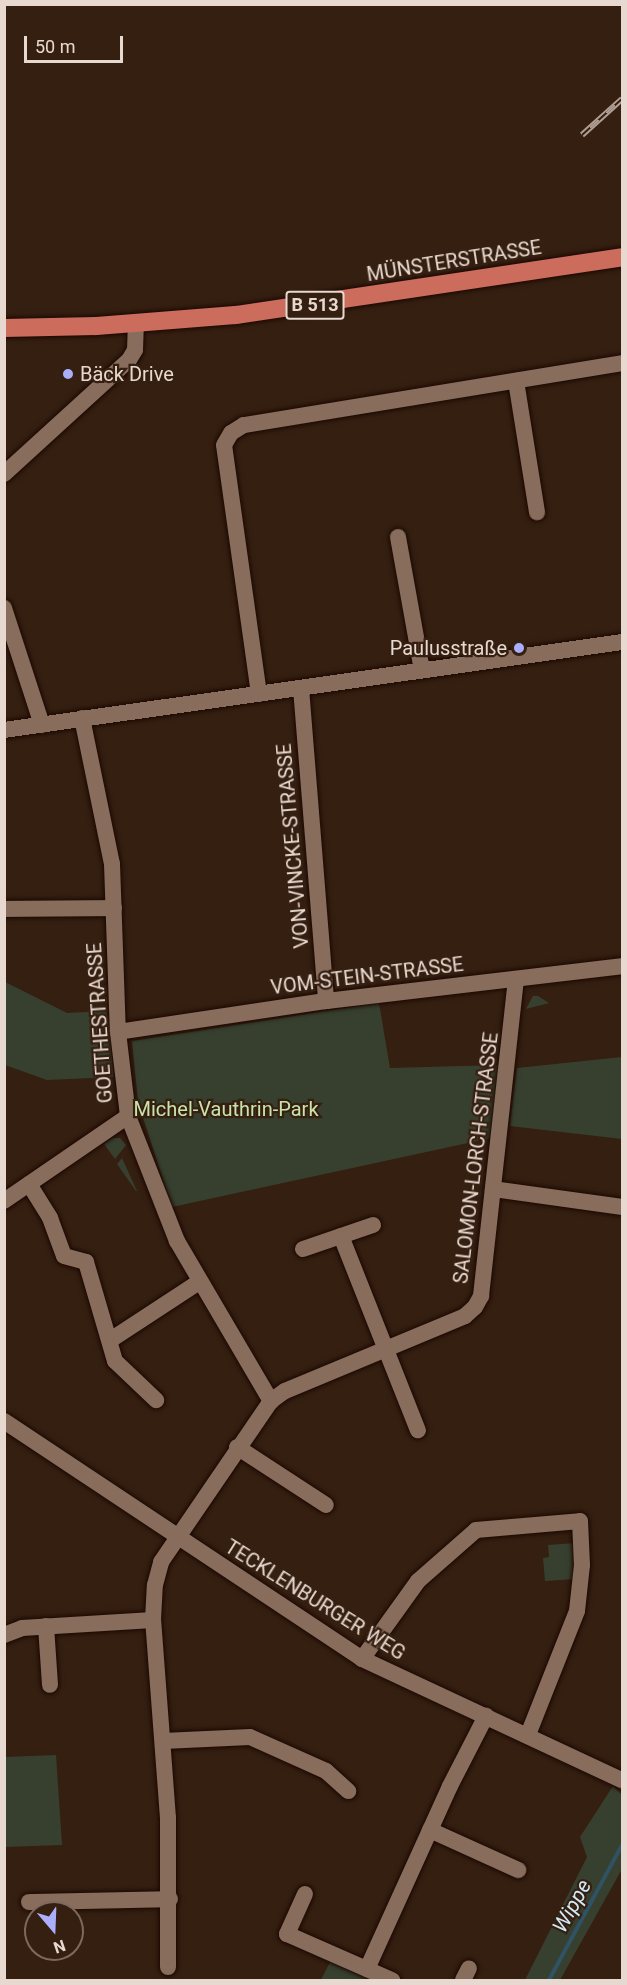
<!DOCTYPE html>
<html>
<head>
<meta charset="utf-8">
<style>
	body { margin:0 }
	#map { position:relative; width:627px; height:1985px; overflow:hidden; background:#351f11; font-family:Roboto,sans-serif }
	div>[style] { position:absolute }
	.green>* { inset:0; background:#37402e }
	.stream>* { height:4px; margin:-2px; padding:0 2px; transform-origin:2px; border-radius:2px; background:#2f5264 }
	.roads { filter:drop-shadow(0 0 2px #1b0800) drop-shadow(0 0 2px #1b0800) }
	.street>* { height:16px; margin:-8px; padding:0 8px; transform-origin:8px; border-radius:8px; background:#886d5d }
	.primary>* { height:18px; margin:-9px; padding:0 9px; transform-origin:9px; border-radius:9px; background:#cb6c5d }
	.rail>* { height:6px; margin-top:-3px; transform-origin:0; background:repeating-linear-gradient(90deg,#351f11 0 11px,#b09f95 0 22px); box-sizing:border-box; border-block:2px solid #b09f95 }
	.dots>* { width:16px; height:16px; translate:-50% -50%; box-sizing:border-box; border:3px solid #351f11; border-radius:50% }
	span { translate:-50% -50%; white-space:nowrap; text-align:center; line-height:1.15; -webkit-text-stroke:4.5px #351f11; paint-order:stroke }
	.shield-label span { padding:2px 4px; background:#351f11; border:2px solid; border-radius:4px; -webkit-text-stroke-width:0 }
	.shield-label { font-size:18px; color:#e8d9d0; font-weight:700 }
	.street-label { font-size:20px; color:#e8d9d0 }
	.poi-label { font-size:20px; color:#e8d9d0 }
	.left { translate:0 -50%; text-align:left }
	.right { translate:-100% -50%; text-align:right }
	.park-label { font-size:20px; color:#c9e4ab }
	.water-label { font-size:21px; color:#d0e9f7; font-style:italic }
	.frame { position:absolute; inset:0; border:6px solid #e8d9d0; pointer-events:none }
	.north { position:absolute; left:24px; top:1901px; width:60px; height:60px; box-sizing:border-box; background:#351f11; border:2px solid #7d695d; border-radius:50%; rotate:161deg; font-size:16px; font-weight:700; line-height:24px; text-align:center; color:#e8d9d0 }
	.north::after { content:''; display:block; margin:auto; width:21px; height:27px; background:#abaffb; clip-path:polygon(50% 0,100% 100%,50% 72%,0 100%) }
	.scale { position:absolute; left:24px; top:36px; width:99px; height:27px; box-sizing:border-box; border:3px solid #e8d9d0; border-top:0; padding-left:8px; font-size:18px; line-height:21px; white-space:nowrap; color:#e8d9d0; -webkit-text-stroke:4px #351f11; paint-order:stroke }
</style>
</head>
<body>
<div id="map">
	<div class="green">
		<div style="clip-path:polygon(5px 982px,67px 1013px,107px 1011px,114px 1077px,47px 1080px,5px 1065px)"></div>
		<div style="clip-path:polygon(533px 996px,538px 996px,549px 1003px,526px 1009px)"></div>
		<div style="clip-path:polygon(379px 1003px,390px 1068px,499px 1065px,491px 1138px,172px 1207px,138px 1102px,132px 1041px)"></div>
		<div style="clip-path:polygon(622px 1057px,622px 1139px,510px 1126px,517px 1068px)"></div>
		<div style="clip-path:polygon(113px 1138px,120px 1138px,126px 1145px,115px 1159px,104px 1144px)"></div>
		<div style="clip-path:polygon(122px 1158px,137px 1191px,136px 1191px,117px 1164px)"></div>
		<div style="clip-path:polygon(576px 1543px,575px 1579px,545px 1581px,543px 1558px,549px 1557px,548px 1545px)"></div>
		<div style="clip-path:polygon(56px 1755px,62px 1845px,5px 1847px,5px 1757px)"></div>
		<div style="clip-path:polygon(613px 1786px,622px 1795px,622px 1869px,560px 1980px,525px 1980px,587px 1857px,580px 1837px)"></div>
		<div style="clip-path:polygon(331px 1960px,369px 1977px,368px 1980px,321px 1980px)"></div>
	</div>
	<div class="stream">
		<div style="left:549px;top:1980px;width:153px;rotate:-61.6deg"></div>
	</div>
	<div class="roads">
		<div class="street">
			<div style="left:516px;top:381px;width:133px;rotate:80.9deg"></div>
			<div style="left:4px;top:474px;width:169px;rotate:-42.4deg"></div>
			<div style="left:129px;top:360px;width:12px;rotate:-59deg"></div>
			<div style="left:135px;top:350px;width:26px;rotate:-88deg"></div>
			<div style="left:398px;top:537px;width:135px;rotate:79.8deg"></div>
			<div style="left:4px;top:608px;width:123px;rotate:72deg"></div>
			<div style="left:301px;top:688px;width:314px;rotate:85.4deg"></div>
			<div style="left:259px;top:694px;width:251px;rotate:-98deg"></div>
			<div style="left:224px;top:445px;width:14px;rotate:-60deg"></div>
			<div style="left:231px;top:433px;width:15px;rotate:-32deg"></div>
			<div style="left:244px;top:425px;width:383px;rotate:-9.3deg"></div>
			<div style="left:82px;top:718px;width:149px;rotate:78.4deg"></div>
			<div style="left:112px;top:864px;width:168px;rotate:88deg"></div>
			<div style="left:118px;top:1032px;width:85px;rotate:83.2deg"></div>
			<div style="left:128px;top:1116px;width:134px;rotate:68.6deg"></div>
			<div style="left:177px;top:1241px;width:186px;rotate:59.6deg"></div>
			<div style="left:4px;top:730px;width:624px;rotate:-8.1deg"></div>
			<div style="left:4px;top:909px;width:110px;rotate:-0.5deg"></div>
			<div style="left:118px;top:1032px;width:210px;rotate:-8.5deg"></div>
			<div style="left:326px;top:1001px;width:298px;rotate:-6.7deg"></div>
			<div style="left:29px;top:1184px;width:40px;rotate:58deg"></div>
			<div style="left:50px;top:1218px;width:40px;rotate:69.8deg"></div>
			<div style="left:64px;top:1256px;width:23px;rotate:15deg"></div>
			<div style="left:86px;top:1262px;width:103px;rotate:73.7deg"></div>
			<div style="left:115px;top:1361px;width:57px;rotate:43.6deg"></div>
			<div style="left:493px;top:1189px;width:130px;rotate:7.9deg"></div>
			<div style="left:4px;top:1201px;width:150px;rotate:-34.4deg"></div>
			<div style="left:341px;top:1236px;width:209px;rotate:68.4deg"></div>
			<div style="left:303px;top:1249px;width:74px;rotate:-18.9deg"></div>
			<div style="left:112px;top:1339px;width:104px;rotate:-33.2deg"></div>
			<div style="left:4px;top:1421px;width:430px;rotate:33.6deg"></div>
			<div style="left:362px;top:1659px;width:287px;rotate:25deg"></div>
			<div style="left:237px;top:1447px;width:106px;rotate:33.1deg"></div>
			<div style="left:46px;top:1626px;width:59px;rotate:86.1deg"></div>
			<div style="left:4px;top:1635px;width:19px;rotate:-21deg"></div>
			<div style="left:22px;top:1628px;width:131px;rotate:-3.5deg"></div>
			<div style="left:362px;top:1659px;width:96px;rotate:-54.3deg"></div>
			<div style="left:418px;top:1581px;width:77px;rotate:-41.3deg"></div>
			<div style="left:476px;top:1530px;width:104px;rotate:-4.9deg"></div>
			<div style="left:580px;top:1521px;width:44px;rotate:87.4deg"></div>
			<div style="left:582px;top:1565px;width:46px;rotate:96.2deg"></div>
			<div style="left:577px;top:1611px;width:133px;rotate:111.6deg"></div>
			<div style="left:163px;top:1741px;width:87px;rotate:-2.6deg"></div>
			<div style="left:250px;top:1737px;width:83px;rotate:24.1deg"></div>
			<div style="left:326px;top:1771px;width:30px;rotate:42deg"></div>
			<div style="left:430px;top:1830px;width:97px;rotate:24.4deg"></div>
			<div style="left:305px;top:1894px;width:44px;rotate:114.2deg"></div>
			<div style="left:287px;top:1934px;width:115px;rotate:23.7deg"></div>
			<div style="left:29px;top:1902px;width:141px;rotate:-1.2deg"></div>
			<div style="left:168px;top:1967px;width:149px;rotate:-90deg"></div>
			<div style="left:168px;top:1818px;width:199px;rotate:-94.3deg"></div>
			<div style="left:153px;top:1620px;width:35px;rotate:-87deg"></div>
			<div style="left:155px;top:1585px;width:24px;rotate:-75deg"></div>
			<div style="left:161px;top:1562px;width:195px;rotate:-55.7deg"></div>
			<div style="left:271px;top:1401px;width:17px;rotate:-36deg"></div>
			<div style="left:285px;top:1391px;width:195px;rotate:-22.6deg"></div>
			<div style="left:465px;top:1316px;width:13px;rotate:-42deg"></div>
			<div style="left:475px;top:1307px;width:13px;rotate:-61deg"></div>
			<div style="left:481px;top:1296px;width:317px;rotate:-83.7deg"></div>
			<div style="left:367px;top:1969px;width:201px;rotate:-65.6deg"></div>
			<div style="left:450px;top:1786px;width:79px;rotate:-62.8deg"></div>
			<div style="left:463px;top:1980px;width:13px;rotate:-63deg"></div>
		</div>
		<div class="primary">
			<div style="left:4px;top:328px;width:92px;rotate:-1.2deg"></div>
			<div style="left:96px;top:326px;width:140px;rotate:-4.5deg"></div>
			<div style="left:236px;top:315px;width:390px;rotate:-8.5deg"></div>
		</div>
	</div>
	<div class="rail">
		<div style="left:582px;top:135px;width:54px;rotate:-42deg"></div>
	</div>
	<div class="dots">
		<div style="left:68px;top:374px;background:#abaffb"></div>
		<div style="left:519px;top:648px;background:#abaffb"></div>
	</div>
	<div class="shield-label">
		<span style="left:315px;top:305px">B 513</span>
	</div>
	<div class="street-label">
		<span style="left:454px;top:261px;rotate:-9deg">MÜNSTERSTRASSE</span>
		<span style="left:293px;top:846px;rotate:-95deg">VON-VINCKE-STRASSE</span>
		<span style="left:367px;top:976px;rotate:-7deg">VOM-STEIN-STRASSE</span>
		<span style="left:100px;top:1023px;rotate:-94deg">GOETHESTRASSE</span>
		<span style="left:476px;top:1158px;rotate:-83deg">SALOMON-LORCH-STRASSE</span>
		<span style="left:315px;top:1600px;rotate:32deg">TECKLENBURGER WEG</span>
	</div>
	<div class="poi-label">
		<span class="left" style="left:80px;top:374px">Bäck Drive</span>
		<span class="right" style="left:507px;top:648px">Paulusstraße</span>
	</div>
	<div class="park-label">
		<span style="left:226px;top:1109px">Michel-Vauthrin-Park</span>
	</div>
	<div class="water-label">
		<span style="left:572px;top:1906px;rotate:-61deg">Wippe</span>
	</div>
	<div class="frame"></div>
	<div class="north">N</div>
	<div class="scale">50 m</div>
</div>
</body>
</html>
